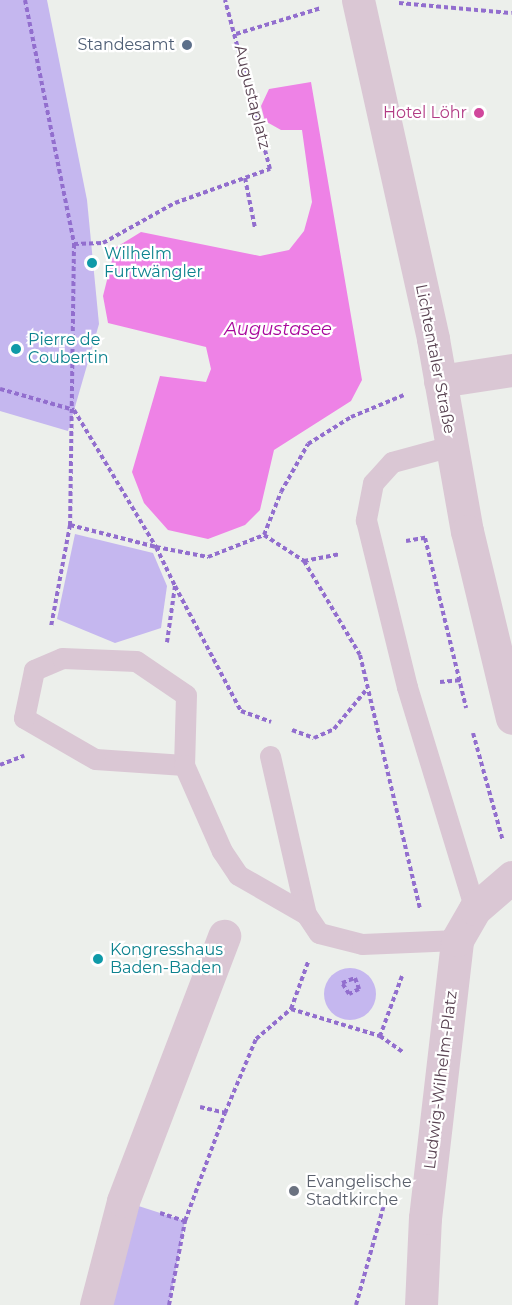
<!DOCTYPE html>
<html>
<head>
<meta charset="utf-8">
<style>
	body { margin:0 }
	#map { position:relative; width:512px; height:1305px; overflow:hidden; background:#ecefeb; font-family:Montserrat,sans-serif }
	div>[style] { position:absolute }
	.green>* { inset:0; background:#c5b7ef }
	.round { border-radius:50% }
	.water>* { inset:0; background:#ee82e6 }
	.path>* { height:4px; margin-top:-2px; transform-origin:0; background:repeating-linear-gradient(90deg,#926ece 0 4.5px,transparent 0 7.5px) }
	.service>* { height:21px; margin:-10.5px; padding:0 10.5px; transform-origin:10.5px; border-radius:10.5px; background:#dac7d4 }
	.minor>* { height:33px; margin:-16.5px; padding:0 16.5px; transform-origin:16.5px; border-radius:16.5px; background:#dac7d4 }
	.dots>* { width:16px; height:16px; translate:-50% -50%; box-sizing:border-box; border:3px solid #fff; border-radius:50% }
	span { translate:-50% -50%; white-space:nowrap; text-align:center; line-height:1.15; -webkit-text-stroke:4.5px #fff; paint-order:stroke }
	.service-label { font-size:16px; color:#4e5e75 }
	.right { translate:-100% -50%; text-align:right }
	.street-label { font-size:16px; color:#594352 }
	.hotel-label { font-size:16px; color:#b23c85 }
	.culture-label { font-size:16px; color:#0d838f }
	.left { translate:0 -50%; text-align:left }
	.worship-label { font-size:16px; color:#5b616d }
	.water-label { font-size:18px; color:#a8089c; font-style:italic }
</style>
</head>
<body>
<div id="map">
	<div class="green">
		<div style="clip-path:polygon(0 0,47px 0,87px 200px,99px 324px,68px 431px,0 411px)"></div>
		<div style="clip-path:polygon(75px 534px,153px 553px,167px 586px,161px 628px,115px 643px,57px 619px)"></div>
		<div class="round" style="left:324px;top:968px;width:52px;height:52px"></div>
		<div style="clip-path:polygon(123px 1201px,185px 1221px,169px 1305px,96px 1305px)"></div>
	</div>
	<div class="water">
		<div style="clip-path:polygon(311px 82px,362px 380px,351px 401px,274px 450px,260px 510px,245px 525px,208px 539px,168px 530px,144px 503px,132px 472px,160px 376px,206px 382px,211px 369px,206px 347px,108px 323px,103px 296px,115px 248px,141px 232px,260px 256px,289px 250px,304px 231px,312px 202px,302px 130px,281px 130px,265px 121px,261px 106px,269px 89px)"></div>
	</div>
	<div class="path">
		<div style="left:25px;top:0;width:249px;rotate:78.6deg"></div>
		<div style="left:74px;top:244px;width:281px;rotate:90.8deg"></div>
		<div style="left:70px;top:525px;width:104px;rotate:100.6deg"></div>
		<div style="left:399px;top:3px;width:113px;rotate:5.1deg"></div>
		<div style="left:236px;top:34px;width:89px;rotate:-17deg"></div>
		<div style="left:245px;top:178px;width:51px;rotate:78.7deg"></div>
		<div style="left:74px;top:244px;width:29px;rotate:-2deg"></div>
		<div style="left:103px;top:243px;width:82px;rotate:-29.1deg"></div>
		<div style="left:175px;top:203px;width:101px;rotate:-19.7deg"></div>
		<div style="left:270px;top:169px;width:175px;rotate:-104.9deg"></div>
		<div style="left:0;top:389px;width:77px;rotate:15.8deg"></div>
		<div style="left:74px;top:410px;width:160px;rotate:59.1deg"></div>
		<div style="left:156px;top:547px;width:53px;rotate:10.9deg"></div>
		<div style="left:208px;top:557px;width:60px;rotate:-21.4deg"></div>
		<div style="left:264px;top:535px;width:48px;rotate:33deg"></div>
		<div style="left:304px;top:561px;width:37px;rotate:-11deg"></div>
		<div style="left:70px;top:525px;width:89px;rotate:14.3deg"></div>
		<div style="left:156px;top:547px;width:43px;rotate:64deg"></div>
		<div style="left:175px;top:586px;width:57px;rotate:98.1deg"></div>
		<div style="left:264px;top:535px;width:46px;rotate:-68.4deg"></div>
		<div style="left:281px;top:492px;width:55px;rotate:-60.6deg"></div>
		<div style="left:308px;top:444px;width:51px;rotate:-32.1deg"></div>
		<div style="left:351px;top:417px;width:57px;rotate:-22.5deg"></div>
		<div style="left:425px;top:538px;width:175px;rotate:76.4deg"></div>
		<div style="left:406px;top:541px;width:22px;rotate:-10deg"></div>
		<div style="left:304px;top:561px;width:109px;rotate:59.2deg"></div>
		<div style="left:360px;top:655px;width:260px;rotate:76.7deg"></div>
		<div style="left:175px;top:586px;width:141px;rotate:62.2deg"></div>
		<div style="left:241px;top:711px;width:32px;rotate:20deg"></div>
		<div style="left:440px;top:682px;width:22px;rotate:-5deg"></div>
		<div style="left:292px;top:730px;width:23px;rotate:20deg"></div>
		<div style="left:314px;top:738px;width:22px;rotate:-24deg"></div>
		<div style="left:334px;top:729px;width:52px;rotate:-50.5deg"></div>
		<div style="left:473px;top:733px;width:112px;rotate:74.5deg"></div>
		<div style="left:0;top:765px;width:26px;rotate:-21deg"></div>
		<div style="left:402px;top:976px;width:64px;rotate:110.1deg"></div>
		<div style="left:380px;top:1036px;width:28px;rotate:35deg"></div>
		<div style="left:355px;top:978px;width:12px;rotate:70deg"></div>
		<div style="left:359px;top:989px;width:11px;rotate:153deg"></div>
		<div style="left:349px;top:994px;width:13px;rotate:-122deg"></div>
		<div style="left:342px;top:983px;width:14px;rotate:-21deg"></div>
		<div style="left:291px;top:1009px;width:93px;rotate:16.9deg"></div>
		<div style="left:200px;top:1107px;width:26px;rotate:13deg"></div>
		<div style="left:160px;top:1213px;width:26px;rotate:18deg"></div>
		<div style="left:169px;top:1305px;width:86px;rotate:-79.2deg"></div>
		<div style="left:185px;top:1221px;width:115px;rotate:-69.7deg"></div>
		<div style="left:225px;top:1113px;width:80px;rotate:-67.3deg"></div>
		<div style="left:256px;top:1039px;width:46px;rotate:-40.6deg"></div>
		<div style="left:291px;top:1009px;width:50px;rotate:-70.1deg"></div>
		<div style="left:356px;top:1305px;width:104px;rotate:-74.4deg"></div>
	</div>
	<div class="service">
		<div style="left:451px;top:446px;width:61px;rotate:164.8deg"></div>
		<div style="left:392px;top:462px;width:28px;rotate:132deg"></div>
		<div style="left:373px;top:483px;width:38px;rotate:101deg"></div>
		<div style="left:366px;top:520px;width:172px;rotate:76.2deg"></div>
		<div style="left:407px;top:687px;width:232px;rotate:73deg"></div>
		<div style="left:270px;top:756px;width:162px;rotate:77.2deg"></div>
		<div style="left:306px;top:914px;width:23px;rotate:56deg"></div>
		<div style="left:319px;top:933px;width:44px;rotate:14.3deg"></div>
		<div style="left:362px;top:944px;width:95px;rotate:-2.4deg"></div>
		<div style="left:184px;top:765px;width:89px;rotate:-176.1deg"></div>
		<div style="left:95px;top:759px;width:82px;rotate:-150deg"></div>
		<div style="left:24px;top:718px;width:49px;rotate:-78.2deg"></div>
		<div style="left:34px;top:670px;width:30px;rotate:-23deg"></div>
		<div style="left:62px;top:658px;width:74px;rotate:2.3deg"></div>
		<div style="left:136px;top:661px;width:60px;rotate:34.2deg"></div>
		<div style="left:186px;top:695px;width:70px;rotate:91.6deg"></div>
		<div style="left:184px;top:765px;width:94px;rotate:66.2deg"></div>
		<div style="left:222px;top:851px;width:29px;rotate:56deg"></div>
		<div style="left:238px;top:875px;width:78px;rotate:29.8deg"></div>
	</div>
	<div class="minor">
		<div style="left:358px;top:0;width:347px;rotate:77.5deg"></div>
		<div style="left:433px;top:339px;width:195px;rotate:80deg"></div>
		<div style="left:467px;top:531px;width:192px;rotate:76.5deg"></div>
		<div style="left:440px;top:381px;width:73px;rotate:-8.7deg"></div>
		<div style="left:96px;top:1305px;width:107px;rotate:-75.4deg"></div>
		<div style="left:123px;top:1201px;width:284px;rotate:-69.1deg"></div>
		<div style="left:421px;top:1305px;width:87px;rotate:-87.4deg"></div>
		<div style="left:425px;top:1218px;width:280px;rotate:-83.4deg"></div>
		<div style="left:457px;top:940px;width:36px;rotate:-60deg"></div>
		<div style="left:475px;top:909px;width:49px;rotate:-40.9deg"></div>
	</div>
	<div class="dots">
		<div style="left:187px;top:45px;background:#5c6f8a"></div>
		<div style="left:479px;top:113px;background:#d1479c"></div>
		<div style="left:92px;top:263px;background:#0f9aa8"></div>
		<div style="left:16px;top:349px;background:#0f9aa8"></div>
		<div style="left:98px;top:959px;background:#0f9aa8"></div>
		<div style="left:294px;top:1191px;background:#6b7280"></div>
	</div>
	<div class="service-label">
		<span class="right" style="left:175px;top:45px">Standesamt</span>
	</div>
	<div class="street-label">
		<span style="left:252px;top:97px;rotate:76deg">Augustaplatz</span>
		<span style="left:435px;top:359px;rotate:79deg">Lichtentaler Straße</span>
		<span style="left:441px;top:1080px;rotate:-83deg">Ludwig-Wilhelm-Platz</span>
	</div>
	<div class="hotel-label">
		<span class="right" style="left:467px;top:113px">Hotel Löhr</span>
	</div>
	<div class="culture-label">
		<span class="left" style="left:104px;top:263px">Wilhelm<br>Furtwängler</span>
		<span class="left" style="left:28px;top:349px">Pierre de<br>Coubertin</span>
		<span class="left" style="left:110px;top:959px">Kongresshaus<br>Baden-Baden</span>
	</div>
	<div class="worship-label">
		<span class="left" style="left:306px;top:1191px">Evangelische<br>Stadtkirche</span>
	</div>
	<div class="water-label">
		<span style="left:278px;top:329px">Augustasee</span>
	</div>
</div>
</body>
</html>
